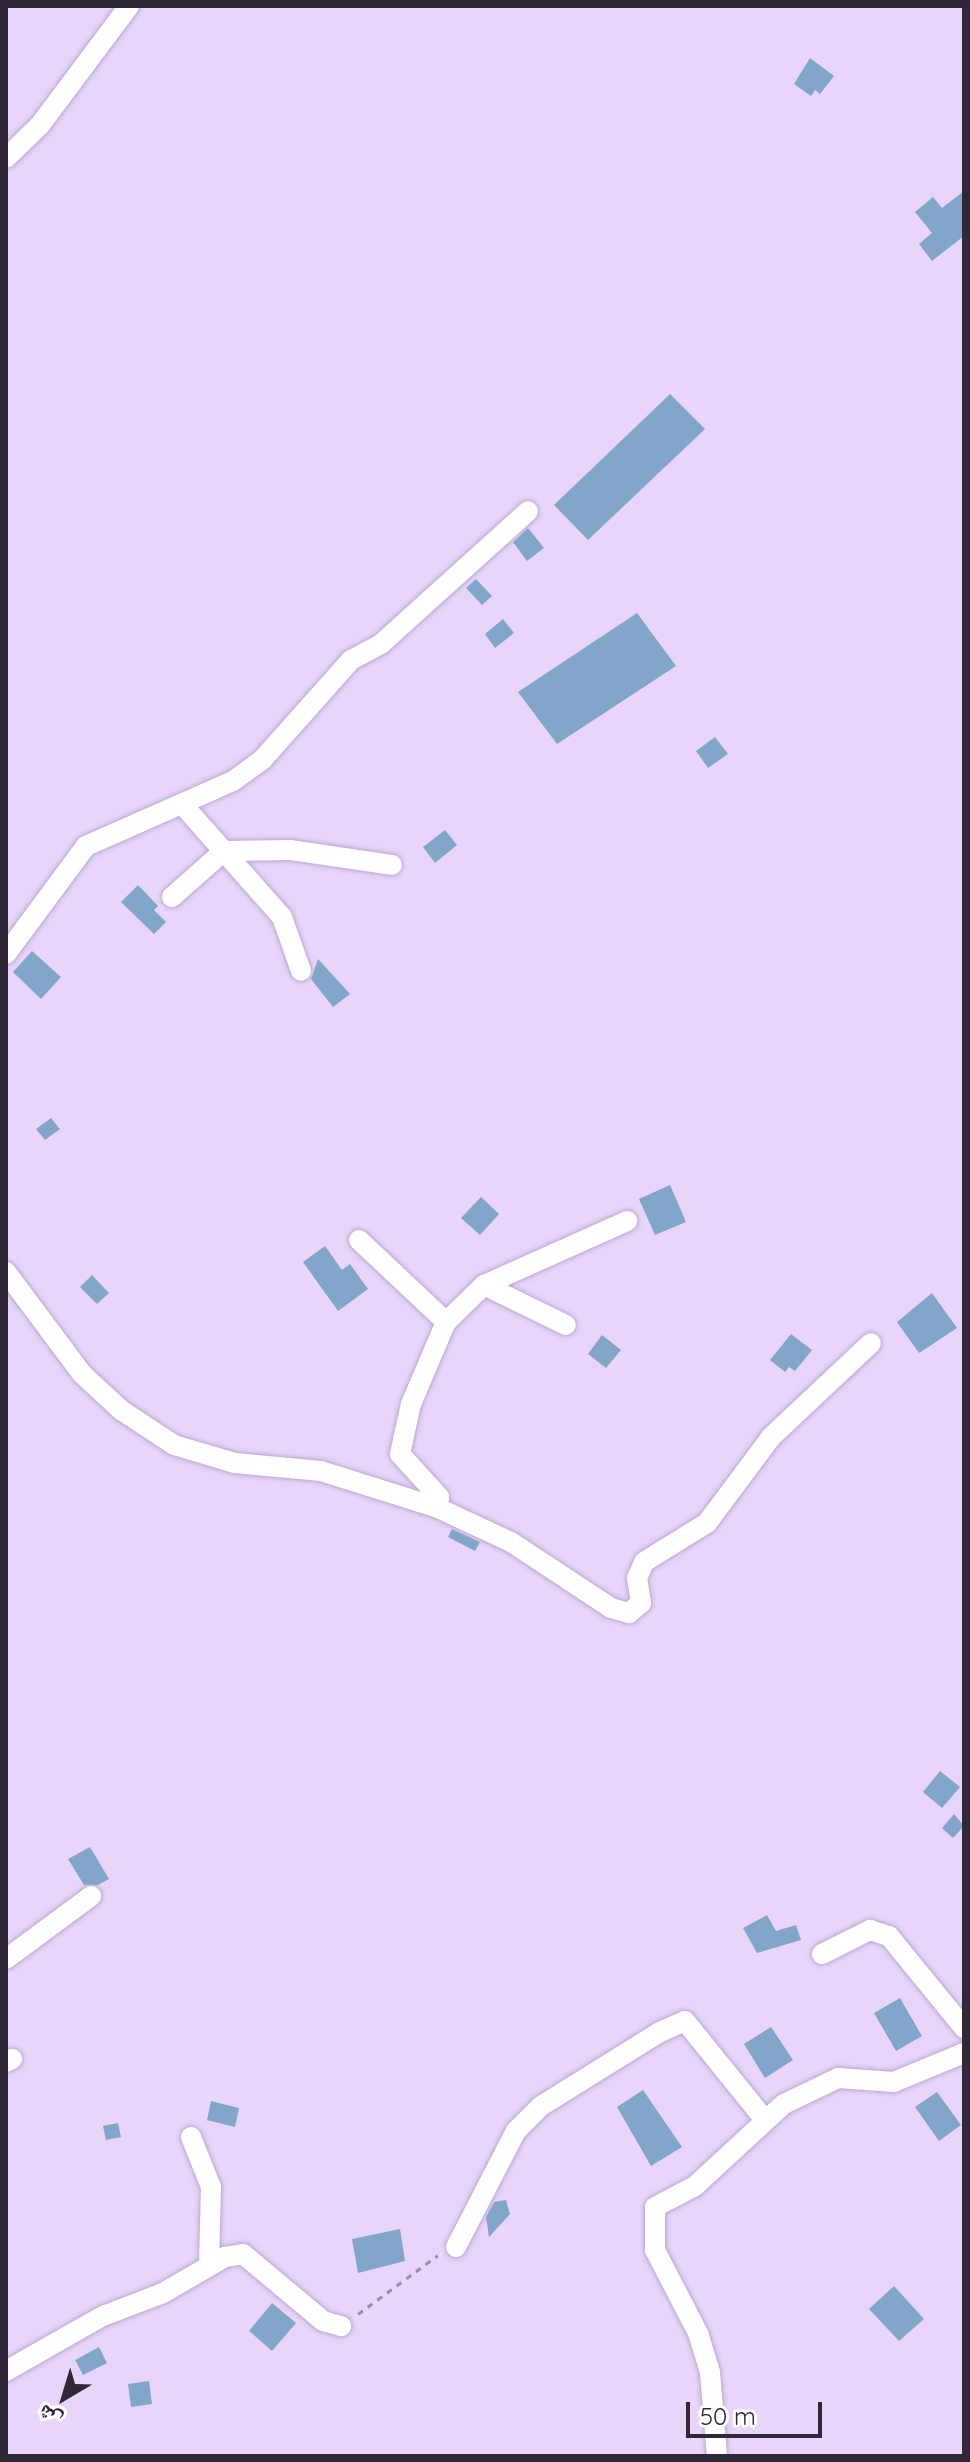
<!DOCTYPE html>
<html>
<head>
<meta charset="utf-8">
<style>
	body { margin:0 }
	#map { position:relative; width:970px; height:2462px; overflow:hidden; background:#e8d5f9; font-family:Quicksand,"Noto Naskh Arabic",sans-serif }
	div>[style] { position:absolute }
	.building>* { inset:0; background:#82a6ca }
	.path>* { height:3px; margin-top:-1.5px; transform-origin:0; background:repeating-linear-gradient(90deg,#9c8da9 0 6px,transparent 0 12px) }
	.roads { filter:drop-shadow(0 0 2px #bfa8d4) drop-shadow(0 0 2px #bfa8d4) }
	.minor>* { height:20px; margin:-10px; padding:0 10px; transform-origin:10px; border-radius:10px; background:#fff }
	span { translate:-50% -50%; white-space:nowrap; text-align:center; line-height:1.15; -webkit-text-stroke:8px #fff; paint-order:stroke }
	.frame { position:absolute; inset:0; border:8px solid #302739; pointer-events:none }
	.north { position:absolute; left:24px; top:2358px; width:80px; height:80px; -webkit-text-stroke:6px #fff; paint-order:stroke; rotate:218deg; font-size:22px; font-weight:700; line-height:32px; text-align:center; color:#302739 }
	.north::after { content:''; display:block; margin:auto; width:28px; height:36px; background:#302739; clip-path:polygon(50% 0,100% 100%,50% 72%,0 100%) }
	.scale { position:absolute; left:686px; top:2402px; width:136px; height:36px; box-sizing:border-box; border:4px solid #302739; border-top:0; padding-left:10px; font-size:24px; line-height:28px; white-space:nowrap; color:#302739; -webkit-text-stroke:6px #fff; paint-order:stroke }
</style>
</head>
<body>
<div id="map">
	<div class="building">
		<div style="clip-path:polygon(810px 58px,834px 76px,820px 94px,815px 90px,811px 96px,794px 84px)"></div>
		<div style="clip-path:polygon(964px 191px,964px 236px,932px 261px,919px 244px,932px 233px,915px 212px,933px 197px,942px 208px)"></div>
		<div style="clip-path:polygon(670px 394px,705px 429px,588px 540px,554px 505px)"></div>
		<div style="clip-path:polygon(528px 528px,544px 548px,527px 561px,513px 542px)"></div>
		<div style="clip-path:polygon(476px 579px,492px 596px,482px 605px,466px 588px)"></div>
		<div style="clip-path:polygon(637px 613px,676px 666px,557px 744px,518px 692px)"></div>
		<div style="clip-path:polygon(503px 619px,514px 633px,495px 648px,485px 634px)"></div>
		<div style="clip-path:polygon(715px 737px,728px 754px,708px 768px,696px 751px)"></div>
		<div style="clip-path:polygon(445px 830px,457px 845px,435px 863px,423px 847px)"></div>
		<div style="clip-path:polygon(138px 885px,158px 906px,154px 910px,166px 922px,154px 934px,121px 902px)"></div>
		<div style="clip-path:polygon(32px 951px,61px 977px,41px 999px,13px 972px)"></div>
		<div style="clip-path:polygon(318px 959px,350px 994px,333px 1007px,311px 979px)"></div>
		<div style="clip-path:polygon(51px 1118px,60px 1129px,45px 1140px,36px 1129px)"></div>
		<div style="clip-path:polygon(670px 1185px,686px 1222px,655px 1235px,639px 1199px)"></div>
		<div style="clip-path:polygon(481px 1197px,499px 1214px,480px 1235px,461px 1218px)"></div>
		<div style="clip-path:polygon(325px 1246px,342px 1270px,350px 1264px,368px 1289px,338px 1311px,303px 1262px)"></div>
		<div style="clip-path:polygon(92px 1275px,109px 1293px,97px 1304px,80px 1287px)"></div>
		<div style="clip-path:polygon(932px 1293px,957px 1328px,919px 1353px,897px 1322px)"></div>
		<div style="clip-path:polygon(791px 1334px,812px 1350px,795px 1371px,789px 1367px,785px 1372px,770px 1360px)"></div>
		<div style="clip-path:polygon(602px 1335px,621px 1350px,606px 1368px,588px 1354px)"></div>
		<div style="clip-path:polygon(452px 1529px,480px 1542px,475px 1551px,448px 1537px)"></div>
		<div style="clip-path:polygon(940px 1771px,960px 1787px,942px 1808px,923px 1792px)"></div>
		<div style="clip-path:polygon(954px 1814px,964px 1826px,953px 1838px,942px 1828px)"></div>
		<div style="clip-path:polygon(90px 1847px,109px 1879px,98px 1885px,84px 1885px,68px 1859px)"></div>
		<div style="clip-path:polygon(767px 1915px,776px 1931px,796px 1925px,801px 1940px,757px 1953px,743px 1928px)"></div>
		<div style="clip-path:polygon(900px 1998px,922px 2036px,896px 2051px,874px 2013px)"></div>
		<div style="clip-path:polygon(771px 2027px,793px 2060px,765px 2078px,744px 2044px)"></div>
		<div style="clip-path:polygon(643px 2090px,682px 2147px,651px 2166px,617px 2107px)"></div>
		<div style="clip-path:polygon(937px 2092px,961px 2125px,939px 2141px,915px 2107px)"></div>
		<div style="clip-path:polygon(211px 2101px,239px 2108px,235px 2127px,207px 2120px)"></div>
		<div style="clip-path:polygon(118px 2123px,121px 2137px,106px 2140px,103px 2126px)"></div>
		<div style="clip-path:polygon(506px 2200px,510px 2214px,489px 2237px,486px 2217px,494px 2202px)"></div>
		<div style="clip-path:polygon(400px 2229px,405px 2261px,358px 2273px,352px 2239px)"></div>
		<div style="clip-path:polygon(894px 2286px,924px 2319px,899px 2341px,869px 2309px)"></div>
		<div style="clip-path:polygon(272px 2303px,296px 2323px,272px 2351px,249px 2331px)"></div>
		<div style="clip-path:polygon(99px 2347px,107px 2363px,83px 2375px,75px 2360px)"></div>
		<div style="clip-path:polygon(149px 2381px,152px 2404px,131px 2407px,128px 2384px)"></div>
	</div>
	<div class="path">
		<div style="left:358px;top:2314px;width:99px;rotate:-36.4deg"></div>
	</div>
	<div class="roads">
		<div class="minor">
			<div style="left:6px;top:158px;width:47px;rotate:-44.1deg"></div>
			<div style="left:40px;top:125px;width:149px;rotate:-53.2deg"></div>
			<div style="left:182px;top:804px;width:151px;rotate:48.5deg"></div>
			<div style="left:282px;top:917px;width:57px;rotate:70.6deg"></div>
			<div style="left:172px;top:897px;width:69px;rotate:-41.5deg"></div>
			<div style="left:224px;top:851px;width:67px;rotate:-0.9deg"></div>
			<div style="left:291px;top:850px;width:102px;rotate:8.4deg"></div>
			<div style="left:6px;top:954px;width:134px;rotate:-53.5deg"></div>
			<div style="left:86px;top:846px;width:161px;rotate:-23.9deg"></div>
			<div style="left:233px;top:781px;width:36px;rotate:-36deg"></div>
			<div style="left:262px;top:760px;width:134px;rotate:-48.3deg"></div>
			<div style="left:351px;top:660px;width:34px;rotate:-28deg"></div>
			<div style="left:381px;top:644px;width:198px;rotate:-42.1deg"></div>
			<div style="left:359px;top:1240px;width:120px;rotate:43.3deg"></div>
			<div style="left:6px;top:1272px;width:127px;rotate:53.3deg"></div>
			<div style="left:82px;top:1374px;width:53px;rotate:42.7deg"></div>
			<div style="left:121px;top:1410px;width:64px;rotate:33.4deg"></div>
			<div style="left:174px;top:1445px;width:64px;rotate:16.4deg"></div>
			<div style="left:235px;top:1463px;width:86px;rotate:5.3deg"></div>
			<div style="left:321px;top:1471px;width:123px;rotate:17.5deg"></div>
			<div style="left:438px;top:1508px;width:81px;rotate:25deg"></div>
			<div style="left:511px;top:1542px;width:120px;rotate:33.4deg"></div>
			<div style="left:611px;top:1608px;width:19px;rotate:16deg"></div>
			<div style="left:629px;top:1613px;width:16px;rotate:-40deg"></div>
			<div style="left:641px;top:1603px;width:25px;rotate:-99deg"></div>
			<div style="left:637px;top:1578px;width:17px;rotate:-66deg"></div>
			<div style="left:644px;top:1562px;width:74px;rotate:-31.8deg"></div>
			<div style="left:707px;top:1523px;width:107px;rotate:-53.3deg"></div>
			<div style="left:771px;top:1437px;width:137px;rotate:-43.2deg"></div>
			<div style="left:484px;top:1285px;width:91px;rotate:26deg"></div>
			<div style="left:438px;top:1508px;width:11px;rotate:-85deg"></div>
			<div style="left:439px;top:1497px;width:58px;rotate:-132.2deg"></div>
			<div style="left:400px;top:1454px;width:51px;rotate:-77.6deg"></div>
			<div style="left:411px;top:1404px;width:89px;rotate:-66.9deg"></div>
			<div style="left:446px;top:1322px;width:53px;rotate:-44.2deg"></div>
			<div style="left:484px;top:1285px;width:157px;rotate:-24.1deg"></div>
			<div style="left:822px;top:1954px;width:54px;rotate:-26.6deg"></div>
			<div style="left:870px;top:1930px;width:20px;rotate:18deg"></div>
			<div style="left:889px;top:1936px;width:119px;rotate:50.8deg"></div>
			<div style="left:6px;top:1959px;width:106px;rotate:-36.5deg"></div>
			<div style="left:6px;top:2062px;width:7px;rotate:-27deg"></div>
			<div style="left:191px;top:2137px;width:54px;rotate:68.2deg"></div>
			<div style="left:211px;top:2187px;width:79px;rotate:91.5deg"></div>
			<div style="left:456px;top:2247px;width:131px;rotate:-62.7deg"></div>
			<div style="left:516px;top:2131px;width:35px;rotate:-45deg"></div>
			<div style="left:541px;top:2106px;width:140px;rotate:-31.9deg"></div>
			<div style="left:660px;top:2032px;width:27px;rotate:-24deg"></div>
			<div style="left:685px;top:2021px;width:127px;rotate:51.1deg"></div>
			<div style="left:6px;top:2371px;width:112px;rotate:-29.6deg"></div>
			<div style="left:103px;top:2316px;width:64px;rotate:-21deg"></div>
			<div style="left:163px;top:2293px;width:72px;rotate:-30.1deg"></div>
			<div style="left:225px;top:2257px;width:18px;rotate:-9deg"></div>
			<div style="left:243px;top:2254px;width:104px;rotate:39.9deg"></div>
			<div style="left:323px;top:2321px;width:19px;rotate:16deg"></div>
			<div style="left:717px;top:2456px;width:84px;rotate:-94.8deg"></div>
			<div style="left:710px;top:2372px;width:39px;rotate:-107deg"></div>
			<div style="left:699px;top:2335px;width:96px;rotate:-117.4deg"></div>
			<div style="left:655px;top:2250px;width:43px;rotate:-90deg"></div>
			<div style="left:655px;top:2207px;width:45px;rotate:-27.7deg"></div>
			<div style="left:695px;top:2186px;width:121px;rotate:-42.7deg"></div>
			<div style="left:784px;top:2104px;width:60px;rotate:-25.7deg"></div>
			<div style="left:838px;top:2078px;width:56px;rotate:4.1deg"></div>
			<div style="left:894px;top:2082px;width:76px;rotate:-22.5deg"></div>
		</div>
	</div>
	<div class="frame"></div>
	<div class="north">ش</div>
	<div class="scale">50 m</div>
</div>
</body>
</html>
